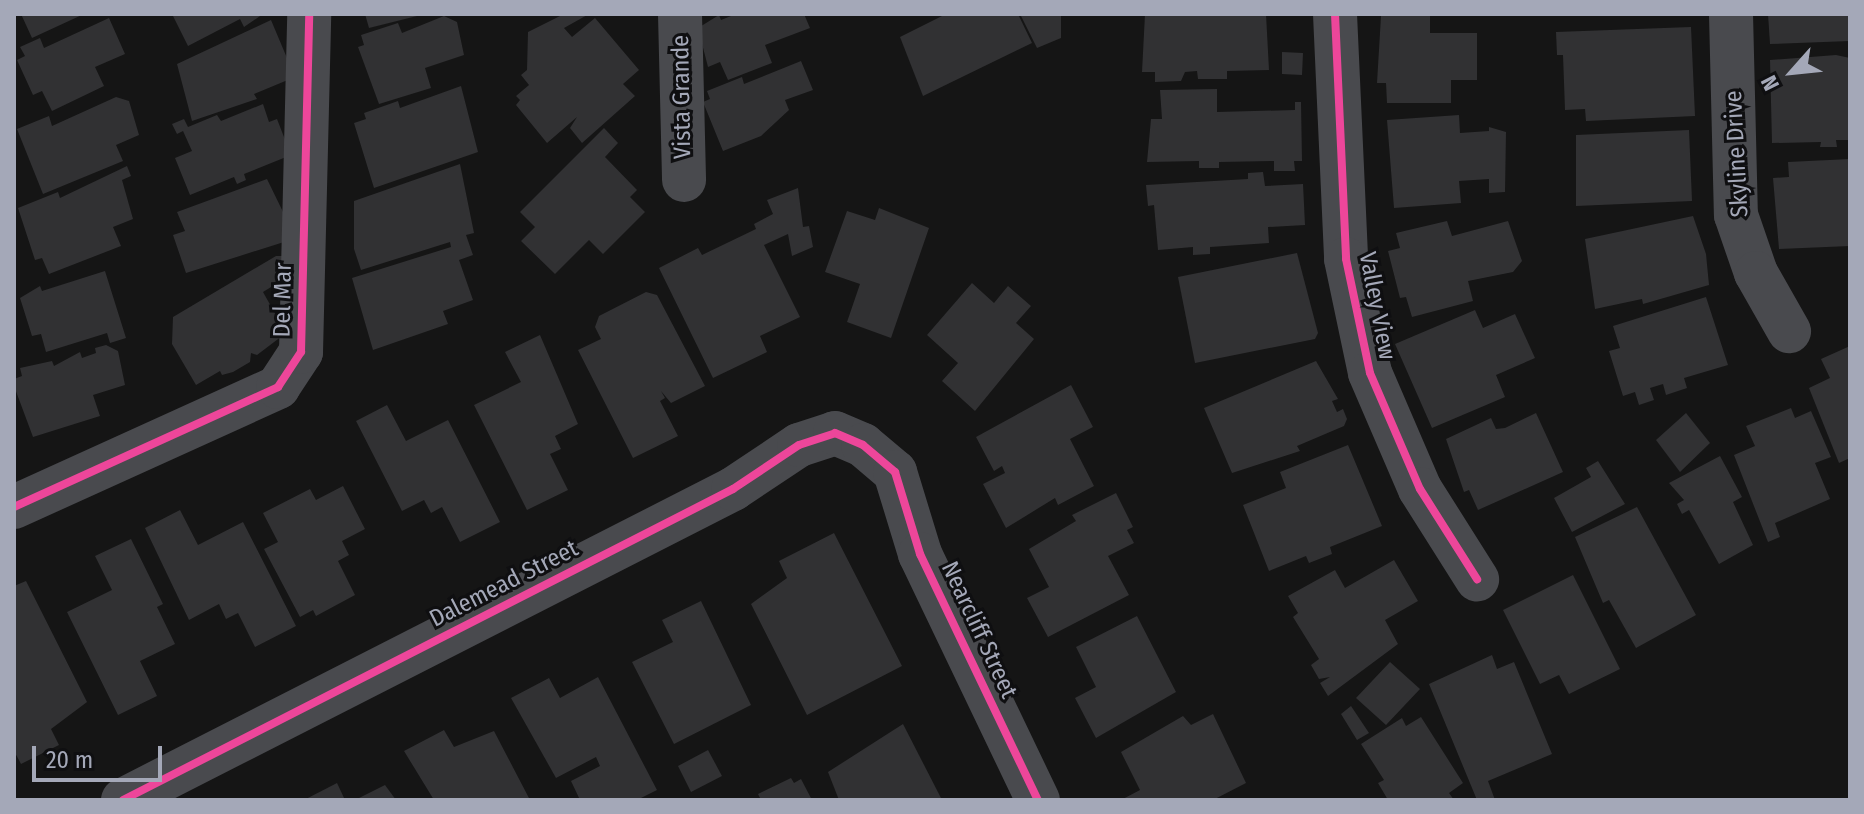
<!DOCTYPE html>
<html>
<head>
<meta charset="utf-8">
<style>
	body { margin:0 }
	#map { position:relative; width:1864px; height:814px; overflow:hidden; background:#151515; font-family:"Fira Sans Condensed",sans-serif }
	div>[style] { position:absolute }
	.building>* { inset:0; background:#313133 }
	.minor>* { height:44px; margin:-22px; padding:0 22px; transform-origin:22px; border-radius:22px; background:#494a4e }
	.cycleway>* { height:8px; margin:-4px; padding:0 4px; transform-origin:4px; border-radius:4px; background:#ed469a }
	span { translate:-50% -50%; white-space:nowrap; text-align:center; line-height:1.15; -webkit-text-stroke:6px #0f0f11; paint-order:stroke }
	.street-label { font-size:24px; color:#a4a8b8 }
	.frame { position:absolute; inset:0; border:16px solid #a4a8b8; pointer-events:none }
	.north { position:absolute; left:1752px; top:32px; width:80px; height:80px; -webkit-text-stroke:6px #0f0f11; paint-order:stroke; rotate:243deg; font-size:22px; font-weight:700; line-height:32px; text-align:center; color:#a4a8b8 }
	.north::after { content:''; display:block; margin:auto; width:28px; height:36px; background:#a4a8b8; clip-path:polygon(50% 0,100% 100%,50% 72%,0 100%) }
	.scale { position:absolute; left:32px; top:746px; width:130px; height:36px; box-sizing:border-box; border:4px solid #a4a8b8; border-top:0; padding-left:10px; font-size:24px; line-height:28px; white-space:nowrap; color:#a4a8b8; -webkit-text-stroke:6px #0f0f11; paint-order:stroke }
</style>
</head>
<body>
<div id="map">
	<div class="building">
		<div style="clip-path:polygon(21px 14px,84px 14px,32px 38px)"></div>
		<div style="clip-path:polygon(172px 14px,263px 14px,244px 27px,240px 19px,188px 46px)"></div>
		<div style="clip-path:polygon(365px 14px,421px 14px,421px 15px,369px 28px)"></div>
		<div style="clip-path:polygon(564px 14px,589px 14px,564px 28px,572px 37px,595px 18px,639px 70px,623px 84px,635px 96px,582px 143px,570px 128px,577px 117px,547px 143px,516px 105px,520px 100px,516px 96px,529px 85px,521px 75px,527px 70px,528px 32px)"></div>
		<div style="clip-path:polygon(736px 14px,804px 14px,810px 28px,765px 45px,772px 63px,728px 80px,720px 62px,708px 67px,698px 28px,719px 15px,721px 20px)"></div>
		<div style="clip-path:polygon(946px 14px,1018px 14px,1032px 43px,923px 96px,900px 37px)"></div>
		<div style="clip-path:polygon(1020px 14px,1061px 14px,1061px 38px,1037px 48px)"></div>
		<div style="clip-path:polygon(1145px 14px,1266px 14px,1269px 70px,1227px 71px,1227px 79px,1198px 79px,1197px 71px,1185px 72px,1181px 81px,1155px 82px,1155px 72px,1142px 72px)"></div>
		<div style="clip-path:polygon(1768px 14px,1850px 14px,1850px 41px,1770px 44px)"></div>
		<div style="clip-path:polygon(1430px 15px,1430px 33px,1477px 33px,1477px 80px,1451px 80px,1451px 103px,1387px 103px,1386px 83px,1377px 83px,1381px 16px)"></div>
		<div style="clip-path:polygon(444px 16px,457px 22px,464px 55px,425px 68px,431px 88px,379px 104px,358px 47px,364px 45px,361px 35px,398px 23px,402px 33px)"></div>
		<div style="clip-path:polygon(109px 18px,125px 54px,95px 67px,104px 86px,52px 111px,42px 91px,33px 95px,17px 60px,25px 56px,20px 47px,40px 38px,44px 48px)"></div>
		<div style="clip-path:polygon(271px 20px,295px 77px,254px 94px,257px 99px,192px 121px,177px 64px)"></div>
		<div style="clip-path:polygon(1691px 27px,1695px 116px,1586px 121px,1585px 109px,1565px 110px,1563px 55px,1557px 55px,1556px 32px)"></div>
		<div style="clip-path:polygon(1282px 52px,1303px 53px,1302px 75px,1282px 74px)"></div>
		<div style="clip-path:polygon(1836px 55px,1850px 58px,1850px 140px,1836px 140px,1837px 147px,1820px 147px,1821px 142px,1772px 143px,1770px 60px)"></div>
		<div style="clip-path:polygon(801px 61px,813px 90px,785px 100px,789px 110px,761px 136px,723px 151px,703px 102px,710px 99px,707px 91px,742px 77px,744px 84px)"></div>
		<div style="clip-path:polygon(461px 86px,478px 152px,374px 188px,354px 123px,366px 119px,364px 113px,398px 101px,400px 108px)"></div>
		<div style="clip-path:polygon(1217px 89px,1217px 112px,1295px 110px,1295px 102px,1301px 102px,1302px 161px,1294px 161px,1295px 171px,1274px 171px,1274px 161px,1219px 162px,1219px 168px,1199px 168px,1199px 161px,1147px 162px,1151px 119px,1162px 119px,1160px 90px)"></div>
		<div style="clip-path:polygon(116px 97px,129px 101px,139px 135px,116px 145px,123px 161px,43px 194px,17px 129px,49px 116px,52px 126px)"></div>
		<div style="clip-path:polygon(263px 104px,269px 122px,277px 119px,291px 155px,244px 174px,246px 180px,237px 184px,234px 177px,190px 195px,175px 158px,192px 151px,183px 131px,177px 134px,172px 124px,184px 119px,188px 127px,217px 115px,221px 121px)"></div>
		<div style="clip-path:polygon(1459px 115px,1460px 133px,1489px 131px,1489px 127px,1506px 132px,1505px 192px,1489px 193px,1489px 179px,1459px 181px,1461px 203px,1394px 208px,1387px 120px)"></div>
		<div style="clip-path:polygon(604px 128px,618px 143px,605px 157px,637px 190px,630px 197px,645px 212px,603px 254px,589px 240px,555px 274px,521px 241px,535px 227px,520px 212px)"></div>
		<div style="clip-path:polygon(1689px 130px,1692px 201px,1576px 206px,1576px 135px)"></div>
		<div style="clip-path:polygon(1850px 159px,1850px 246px,1779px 249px,1773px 178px,1789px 177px,1788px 162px)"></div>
		<div style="clip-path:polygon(460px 164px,474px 233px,466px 235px,473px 255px,459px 260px,473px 300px,443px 311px,448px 324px,373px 350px,352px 278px,451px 247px,450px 242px,361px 270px,354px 249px,354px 201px)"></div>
		<div style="clip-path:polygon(127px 166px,131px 176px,122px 180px,133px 219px,113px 227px,121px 246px,49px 274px,42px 258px,35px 260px,18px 208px,58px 192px,60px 198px)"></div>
		<div style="clip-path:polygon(1263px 172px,1265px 186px,1303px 184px,1305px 225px,1268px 227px,1269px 243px,1210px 247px,1210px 254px,1193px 255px,1193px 247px,1158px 250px,1154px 205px,1148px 206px,1146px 185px,1248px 179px,1248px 173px)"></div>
		<div style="clip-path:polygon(267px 179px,285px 216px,284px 242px,186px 273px,173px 235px,185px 231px,177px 212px)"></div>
		<div style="clip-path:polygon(798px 188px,803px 227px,809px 226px,813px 247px,792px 256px,788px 234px,764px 245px,800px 317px,760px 336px,767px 352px,713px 378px,659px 268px,698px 248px,702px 255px,756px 229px,754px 224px,773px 214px,767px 200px)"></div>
		<div style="clip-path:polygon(879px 208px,929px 228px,891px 338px,847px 322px,860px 284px,825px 272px,847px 211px,875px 220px)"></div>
		<div style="clip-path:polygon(1693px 216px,1706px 254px,1709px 285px,1643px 304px,1642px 299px,1595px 309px,1585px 239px)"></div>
		<div style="clip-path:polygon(1447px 221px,1452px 236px,1508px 221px,1522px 261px,1513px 272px,1468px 281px,1473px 301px,1412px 317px,1406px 297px,1400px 298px,1388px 251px,1400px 248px,1396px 233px)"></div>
		<div style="clip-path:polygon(1297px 253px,1318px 333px,1315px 339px,1195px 363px,1178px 277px)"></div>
		<div style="clip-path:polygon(276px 256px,285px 256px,289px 276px,263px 292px,286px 333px,257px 355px,251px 353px,250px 362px,233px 372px,222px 375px,220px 371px,196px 385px,172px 344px,173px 317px)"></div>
		<div style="clip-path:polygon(105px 271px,126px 338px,110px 343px,107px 333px,46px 352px,41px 334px,32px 336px,20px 298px,40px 286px,42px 291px)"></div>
		<div style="clip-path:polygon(972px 283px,994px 303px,1008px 286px,1031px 306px,1016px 323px,1034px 339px,975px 411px,942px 381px,958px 363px,927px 335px)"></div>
		<div style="clip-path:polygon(646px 292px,657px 295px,705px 386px,671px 403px,661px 391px,665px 398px,660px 401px,678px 436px,633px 458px,578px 350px,601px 339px,595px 327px,599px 316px)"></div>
		<div style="clip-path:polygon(1706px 297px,1728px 365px,1684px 378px,1687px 388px,1666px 395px,1663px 384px,1650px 388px,1654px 400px,1639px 405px,1635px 392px,1623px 396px,1609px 351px,1620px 348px,1613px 326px)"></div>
		<div style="clip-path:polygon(1475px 310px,1483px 328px,1515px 314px,1535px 358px,1496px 375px,1505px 397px,1432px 428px,1395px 344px)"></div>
		<div style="clip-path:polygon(540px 335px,578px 424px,555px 436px,561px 449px,550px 454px,568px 490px,527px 510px,474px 405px,521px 382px,505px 352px)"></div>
		<div style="clip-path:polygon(106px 345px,118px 351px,125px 385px,93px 395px,100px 416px,33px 437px,14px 386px,14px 379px,22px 376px,20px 368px,52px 361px,54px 366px,80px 352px,82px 358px,96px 353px,95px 348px)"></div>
		<div style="clip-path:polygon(1850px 346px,1850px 458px,1839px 463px,1809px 388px,1830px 378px,1821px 359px)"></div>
		<div style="clip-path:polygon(1316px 361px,1338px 399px,1332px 401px,1337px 412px,1343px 409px,1347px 419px,1344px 426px,1297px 446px,1300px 451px,1232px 473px,1204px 408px)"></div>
		<div style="clip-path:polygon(1071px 385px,1093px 427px,1070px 439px,1094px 486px,1058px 505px,1055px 498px,1006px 528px,983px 484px,1005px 473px,1002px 466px,994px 471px,976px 437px)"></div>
		<div style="clip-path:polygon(387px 405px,406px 441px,448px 420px,500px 522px,460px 542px,442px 507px,431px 513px,424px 500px,402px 511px,356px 421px)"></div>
		<div style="clip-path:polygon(1791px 408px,1795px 418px,1811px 411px,1831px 457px,1815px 463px,1830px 499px,1775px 523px,1780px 537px,1768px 542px,1734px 455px,1755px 446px,1746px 426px)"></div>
		<div style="clip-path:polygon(1536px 413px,1563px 472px,1478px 510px,1469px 490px,1464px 492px,1446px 439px,1491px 418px,1496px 429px,1505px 428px)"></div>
		<div style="clip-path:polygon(1686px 413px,1710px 443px,1680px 472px,1656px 440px)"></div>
		<div style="clip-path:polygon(1348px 445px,1382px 526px,1330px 547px,1332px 554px,1309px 563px,1306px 556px,1269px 571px,1243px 505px,1286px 488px,1280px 472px)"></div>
		<div style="clip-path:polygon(1720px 456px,1742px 497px,1733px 502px,1753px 545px,1719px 564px,1689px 510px,1682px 514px,1677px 504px,1684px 500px,1669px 483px)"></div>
		<div style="clip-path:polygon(1598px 461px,1625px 504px,1572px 532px,1554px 498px,1591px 477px,1586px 468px)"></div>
		<div style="clip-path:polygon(343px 486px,365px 529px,342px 541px,349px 555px,338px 561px,355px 595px,316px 616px,313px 610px,300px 617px,264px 549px,278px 542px,263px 513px,310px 489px,316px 500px)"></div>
		<div style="clip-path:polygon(1116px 493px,1133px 527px,1127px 530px,1134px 543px,1108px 556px,1129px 595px,1048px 637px,1027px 598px,1049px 587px,1029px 549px,1076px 521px,1072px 515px)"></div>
		<div style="clip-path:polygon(1637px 507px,1696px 615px,1636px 648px,1609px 600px,1603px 603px,1575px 537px)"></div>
		<div style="clip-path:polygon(180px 510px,198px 545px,243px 522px,296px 626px,255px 647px,238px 613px,226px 619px,219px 604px,189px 620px,145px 528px)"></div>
		<div style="clip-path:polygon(834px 533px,902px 666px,807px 715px,751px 604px,787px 578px,779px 561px)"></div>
		<div style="clip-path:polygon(131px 539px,163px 604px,157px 607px,175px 644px,140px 661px,157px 696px,118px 715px,67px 612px,112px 590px,95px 556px)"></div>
		<div style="clip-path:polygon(1394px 560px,1418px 601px,1385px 620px,1398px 644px,1328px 696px,1320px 683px,1330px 677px,1319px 679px,1311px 665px,1319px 659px,1293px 617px,1298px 613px,1288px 596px,1335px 570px,1345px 588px)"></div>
		<div style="clip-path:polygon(1573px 575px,1620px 669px,1569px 694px,1559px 675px,1540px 684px,1503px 610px)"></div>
		<div style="clip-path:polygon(26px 581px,87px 702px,51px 729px,59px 745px,21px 764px,14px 751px,14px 586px)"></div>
		<div style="clip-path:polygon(701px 601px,751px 705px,674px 744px,632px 662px,673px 642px,662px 620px)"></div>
		<div style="clip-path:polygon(1137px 616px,1176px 692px,1096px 738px,1075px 698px,1096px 687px,1076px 647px)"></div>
		<div style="clip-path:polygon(1492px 655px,1497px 669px,1514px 662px,1552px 754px,1488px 781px,1495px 800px,1477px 800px,1429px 684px)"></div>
		<div style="clip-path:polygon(1390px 662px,1420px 689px,1386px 725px,1356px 698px)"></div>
		<div style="clip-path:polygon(598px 677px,657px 790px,637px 800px,580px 800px,571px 781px,600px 766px,596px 757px,556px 778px,511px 698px,549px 678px,560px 698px)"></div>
		<div style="clip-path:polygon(1351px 706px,1369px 733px,1357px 740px,1341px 714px)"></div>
		<div style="clip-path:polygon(1213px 714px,1246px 783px,1213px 800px,1121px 800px,1140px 790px,1121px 752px,1183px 716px,1191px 725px)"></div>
		<div style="clip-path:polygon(1421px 717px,1463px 783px,1449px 793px,1454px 800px,1388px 800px,1378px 783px,1384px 780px,1361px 744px,1402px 718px,1406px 726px)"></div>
		<div style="clip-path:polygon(903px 724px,942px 800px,839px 800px,828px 772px)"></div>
		<div style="clip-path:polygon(444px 730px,454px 747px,494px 731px,530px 800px,434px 800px,404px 751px)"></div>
		<div style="clip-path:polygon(708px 750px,722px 776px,691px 792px,678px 766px)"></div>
		<div style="clip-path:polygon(791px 778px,794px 783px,801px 779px,812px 800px,761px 800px,758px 794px)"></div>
		<div style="clip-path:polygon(337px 783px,345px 800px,304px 800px)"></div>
		<div style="clip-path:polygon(385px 785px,396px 800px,355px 800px)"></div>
	</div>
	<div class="minor">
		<div style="left:680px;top:14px;width:166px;rotate:88.6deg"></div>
		<div style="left:1335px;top:14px;width:245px;rotate:87.4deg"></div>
		<div style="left:1346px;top:259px;width:116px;rotate:78.1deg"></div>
		<div style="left:1370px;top:373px;width:126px;rotate:66.7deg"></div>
		<div style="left:1420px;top:489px;width:107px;rotate:57.7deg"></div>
		<div style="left:1731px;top:14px;width:201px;rotate:88.6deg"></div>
		<div style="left:1736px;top:215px;width:61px;rotate:71deg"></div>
		<div style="left:1756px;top:273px;width:67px;rotate:60.4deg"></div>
		<div style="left:14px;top:507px;width:290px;rotate:-24.4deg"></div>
		<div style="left:278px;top:387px;width:42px;rotate:-56.7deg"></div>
		<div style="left:301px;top:352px;width:338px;rotate:-88.6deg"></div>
		<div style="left:123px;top:800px;width:685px;rotate:-27.01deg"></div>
		<div style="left:733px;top:489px;width:79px;rotate:-33.7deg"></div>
		<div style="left:799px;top:445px;width:38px;rotate:-18deg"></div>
		<div style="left:835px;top:433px;width:30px;rotate:23deg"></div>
		<div style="left:863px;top:445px;width:42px;rotate:40.2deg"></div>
		<div style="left:895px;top:472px;width:86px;rotate:73deg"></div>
		<div style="left:920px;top:554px;width:273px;rotate:64.4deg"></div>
	</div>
	<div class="cycleway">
		<div style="left:1335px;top:14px;width:245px;rotate:87.4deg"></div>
		<div style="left:1346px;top:259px;width:116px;rotate:78.1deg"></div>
		<div style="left:1370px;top:373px;width:126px;rotate:66.7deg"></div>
		<div style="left:1420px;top:489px;width:107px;rotate:57.7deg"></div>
		<div style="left:14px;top:507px;width:290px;rotate:-24.4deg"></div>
		<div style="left:278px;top:387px;width:42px;rotate:-56.7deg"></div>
		<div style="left:301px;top:352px;width:338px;rotate:-88.6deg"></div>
		<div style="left:123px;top:800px;width:685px;rotate:-27.01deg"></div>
		<div style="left:733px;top:489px;width:79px;rotate:-33.7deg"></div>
		<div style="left:799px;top:445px;width:38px;rotate:-18deg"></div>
		<div style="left:835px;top:433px;width:30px;rotate:23deg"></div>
		<div style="left:863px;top:445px;width:42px;rotate:40.2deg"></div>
		<div style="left:895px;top:472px;width:86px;rotate:73deg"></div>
		<div style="left:920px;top:554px;width:273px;rotate:64.4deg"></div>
	</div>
	<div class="street-label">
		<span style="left:682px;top:97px;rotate:-91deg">Vista Grande</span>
		<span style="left:1737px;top:154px;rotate:-93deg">Skyline Drive</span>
		<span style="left:283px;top:300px;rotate:-89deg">Del Mar</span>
		<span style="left:1377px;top:306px;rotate:79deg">Valley View</span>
		<span style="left:504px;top:584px;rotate:-27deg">Dalemead Street</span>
		<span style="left:979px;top:630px;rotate:65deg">Nearcliff Street</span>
	</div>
	<div class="frame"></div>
	<div class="north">N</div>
	<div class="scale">20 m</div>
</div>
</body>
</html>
